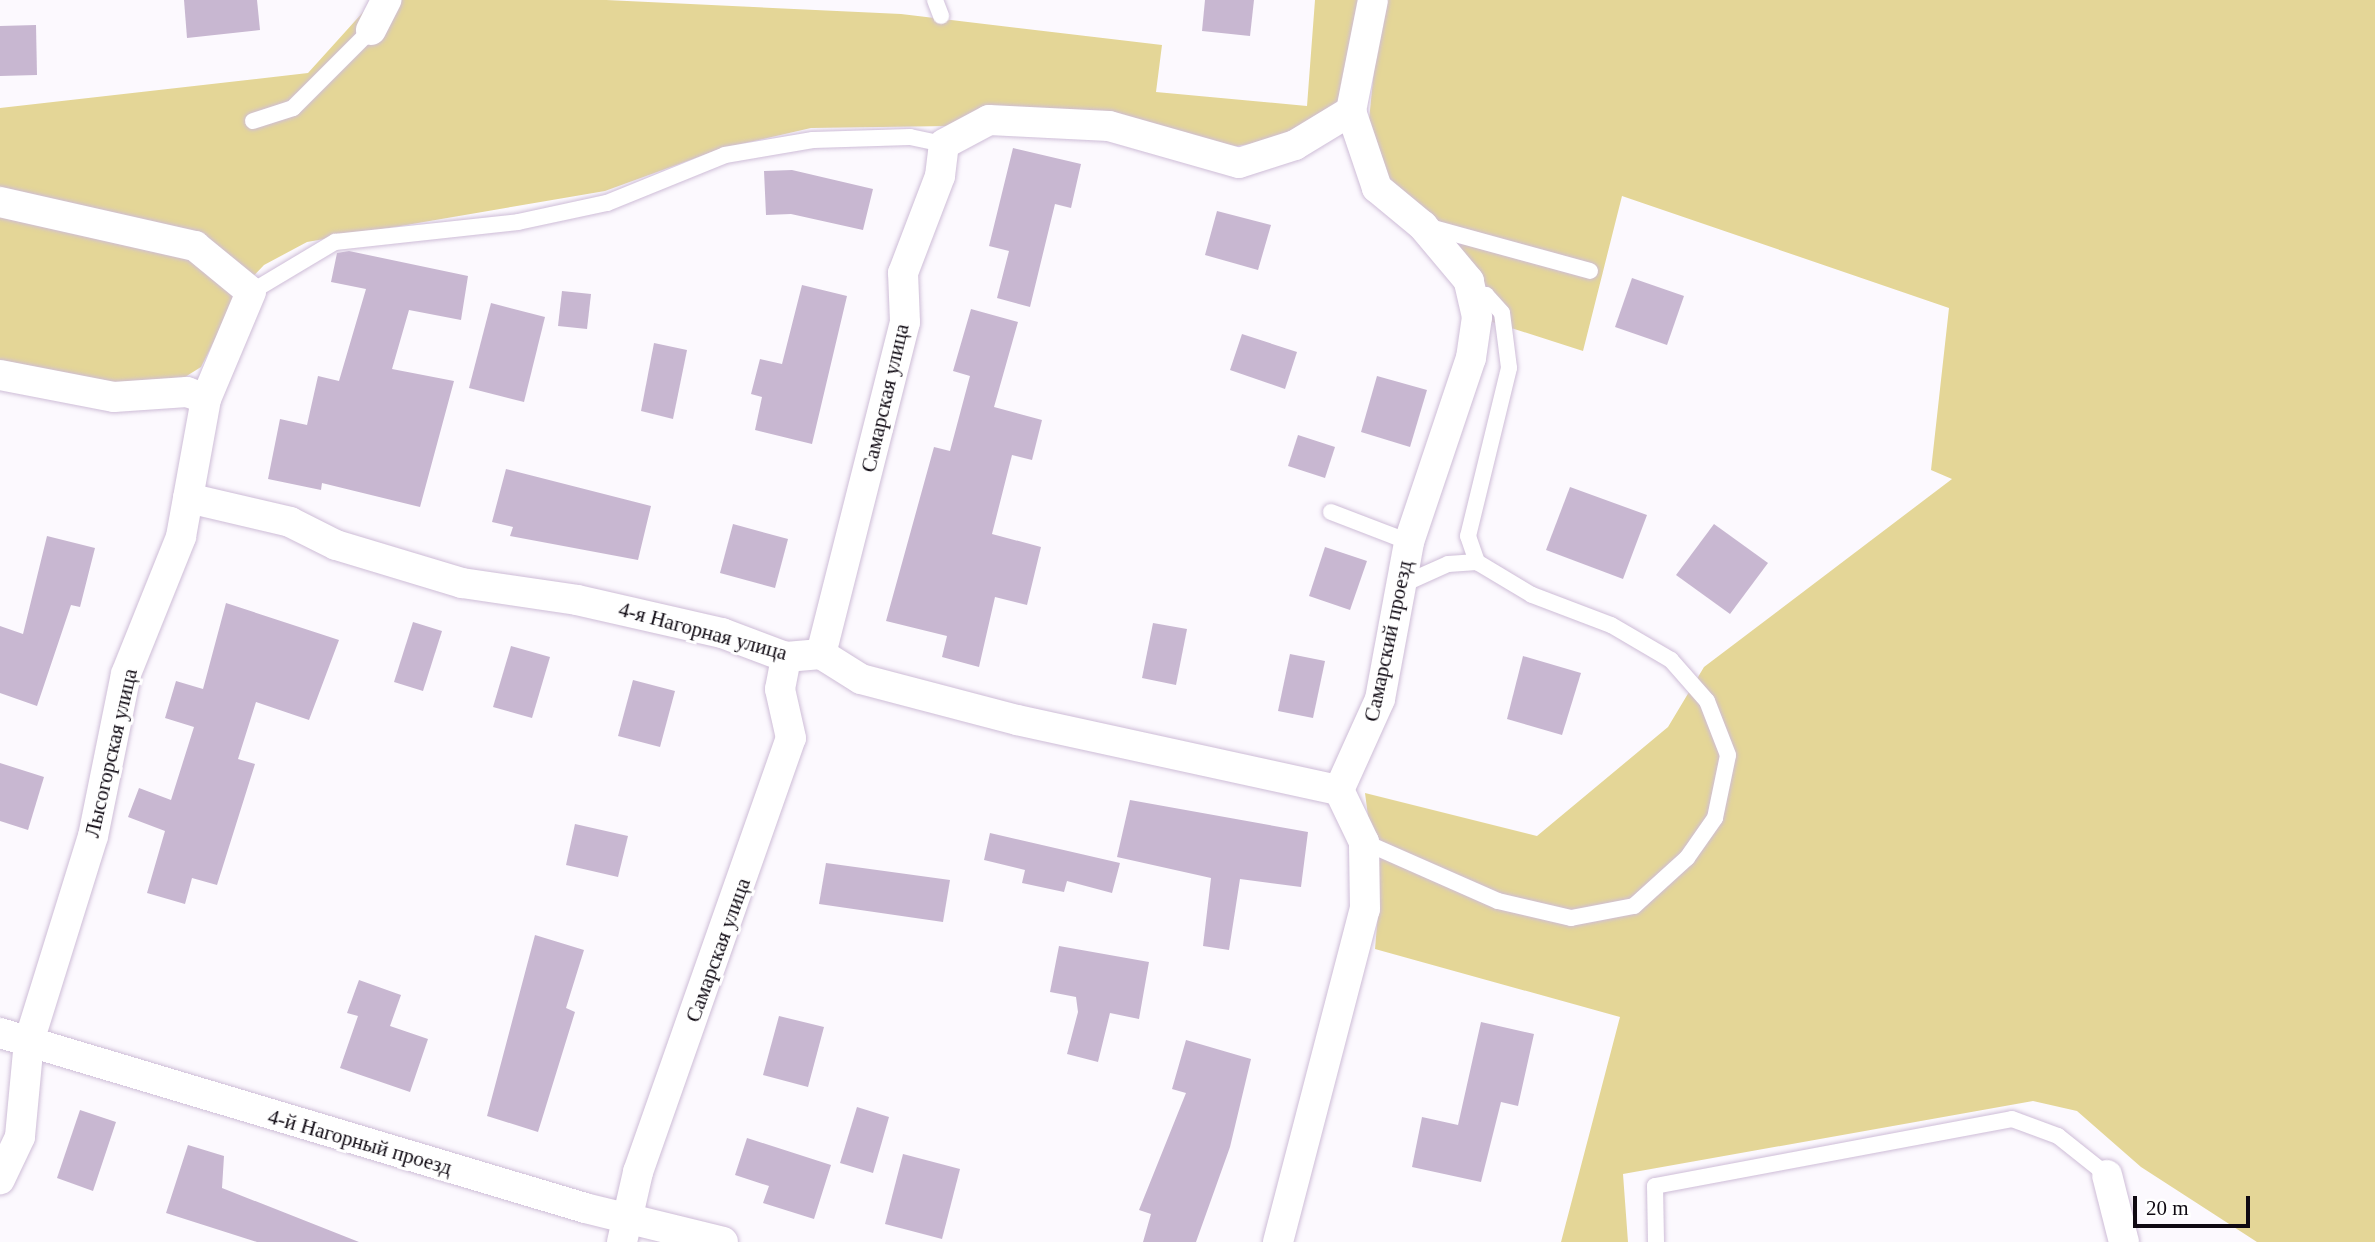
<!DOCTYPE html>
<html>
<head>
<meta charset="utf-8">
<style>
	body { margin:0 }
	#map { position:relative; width:2375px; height:1242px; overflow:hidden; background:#fcf9fe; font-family:"Times New Roman",serif }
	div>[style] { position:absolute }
	.green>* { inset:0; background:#e4d697 }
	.building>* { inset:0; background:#c8b7d1 }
	.roads { filter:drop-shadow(0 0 2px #cebdd7) drop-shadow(0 0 2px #cebdd7) }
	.lane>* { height:16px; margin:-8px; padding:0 8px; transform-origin:8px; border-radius:8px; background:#fff }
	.street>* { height:30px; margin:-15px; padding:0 15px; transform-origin:15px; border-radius:15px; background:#fff }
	span { translate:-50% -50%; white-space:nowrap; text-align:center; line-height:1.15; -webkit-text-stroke:6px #fff; paint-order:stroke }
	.street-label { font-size:21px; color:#0f0912 }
	.scale { position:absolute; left:2133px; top:1196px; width:117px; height:32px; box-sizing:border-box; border:4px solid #0f0912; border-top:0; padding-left:9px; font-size:21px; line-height:24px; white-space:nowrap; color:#0f0912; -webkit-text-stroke:5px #fff; paint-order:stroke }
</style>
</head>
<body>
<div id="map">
	<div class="green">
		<div style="clip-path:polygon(374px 0,606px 0,901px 14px,1162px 45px,1156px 92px,1307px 106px,1315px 0,1363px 0,1337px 108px,1293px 138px,1237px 146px,949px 126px,811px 128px,723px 148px,605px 191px,307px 242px,264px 265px,240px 290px,201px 367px,185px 377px,115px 383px,0 363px,0 108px,308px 73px)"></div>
		<div style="clip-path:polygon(1381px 0,2375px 0,2375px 1242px,2257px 1242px,2141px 1167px,2077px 1111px,2033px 1101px,1623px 1174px,1628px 1242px,1561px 1242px,1620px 1017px,1375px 949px,1379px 901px,1365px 793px,1537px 836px,1668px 727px,1704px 667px,1952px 479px,1931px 470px,1949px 308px,1622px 196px,1583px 351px,1483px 319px,1385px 173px,1368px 130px)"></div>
	</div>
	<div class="building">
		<div style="clip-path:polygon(184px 0,257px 0,260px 30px,187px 38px)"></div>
		<div style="clip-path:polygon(1205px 0,1254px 0,1250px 36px,1202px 31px)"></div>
		<div style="clip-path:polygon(36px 25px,37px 75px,0 76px,0 26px)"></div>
		<div style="clip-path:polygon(1013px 148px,1081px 164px,1071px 208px,1055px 204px,1030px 307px,997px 298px,1009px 251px,989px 246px)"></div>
		<div style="clip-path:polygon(792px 170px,873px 189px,863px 230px,791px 214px,766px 215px,764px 171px)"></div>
		<div style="clip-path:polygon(1217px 211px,1271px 225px,1258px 270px,1205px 255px)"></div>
		<div style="clip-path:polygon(349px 251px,468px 276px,461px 320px,409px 310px,392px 369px,454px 381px,420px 507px,322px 483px,321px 490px,268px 479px,280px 419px,307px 425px,318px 376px,339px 381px,366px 289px,331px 282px,337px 253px)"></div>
		<div style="clip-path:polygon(1632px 278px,1684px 296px,1667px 345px,1615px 327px)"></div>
		<div style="clip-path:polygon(802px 285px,847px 296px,812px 444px,755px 430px,762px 397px,751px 394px,760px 359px,782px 364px)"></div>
		<div style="clip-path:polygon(562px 291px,591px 294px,587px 329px,558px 326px)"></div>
		<div style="clip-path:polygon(491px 303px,545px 317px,524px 402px,469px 388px)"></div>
		<div style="clip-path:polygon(971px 309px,1018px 322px,994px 407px,1042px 420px,1032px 460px,1012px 455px,992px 534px,1041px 547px,1027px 605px,995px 597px,979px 667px,942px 657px,947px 636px,886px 621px,934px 447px,950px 451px,970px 376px,953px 371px)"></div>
		<div style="clip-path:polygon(1242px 334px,1297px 352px,1285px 389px,1230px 370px)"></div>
		<div style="clip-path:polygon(654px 343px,687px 350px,673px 419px,641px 411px)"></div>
		<div style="clip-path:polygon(1377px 376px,1427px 390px,1410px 447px,1361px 432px)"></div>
		<div style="clip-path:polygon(1298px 435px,1335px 447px,1325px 478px,1288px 466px)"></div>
		<div style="clip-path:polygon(506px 469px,651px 506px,638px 560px,510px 536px,513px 527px,492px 522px)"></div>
		<div style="clip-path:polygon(1570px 487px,1647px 515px,1623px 579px,1546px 550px)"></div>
		<div style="clip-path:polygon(733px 524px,788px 539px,775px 588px,720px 573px)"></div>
		<div style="clip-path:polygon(1714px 524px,1768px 563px,1730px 614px,1676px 575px)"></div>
		<div style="clip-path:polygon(47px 536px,95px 548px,80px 607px,71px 605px,37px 706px,0 693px,0 626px,23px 634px)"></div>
		<div style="clip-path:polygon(1325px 547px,1367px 561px,1350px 610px,1309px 596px)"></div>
		<div style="clip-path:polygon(226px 603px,339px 640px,309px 720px,256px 702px,238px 759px,255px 764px,217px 885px,192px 878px,185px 904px,147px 893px,165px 831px,128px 817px,139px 788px,171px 800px,194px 727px,165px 718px,176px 681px,203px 689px)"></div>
		<div style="clip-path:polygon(413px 622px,442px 631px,423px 691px,394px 682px)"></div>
		<div style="clip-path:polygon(1153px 623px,1187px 629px,1176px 685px,1142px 678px)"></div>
		<div style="clip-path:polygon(511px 646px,550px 657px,532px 718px,493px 707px)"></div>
		<div style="clip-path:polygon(1290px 654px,1325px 661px,1313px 718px,1278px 711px)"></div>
		<div style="clip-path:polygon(1523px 656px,1581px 673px,1562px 735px,1507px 719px)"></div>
		<div style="clip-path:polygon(633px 680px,675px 691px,660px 747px,618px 736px)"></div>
		<div style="clip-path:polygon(0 763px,44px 777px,28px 830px,0 821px)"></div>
		<div style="clip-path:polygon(1130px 800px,1308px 832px,1301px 887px,1240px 879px,1229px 950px,1203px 946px,1211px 878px,1117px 857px)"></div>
		<div style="clip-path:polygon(575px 824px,628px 836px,618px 877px,566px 865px)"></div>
		<div style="clip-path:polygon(990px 833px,1120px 863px,1112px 893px,1067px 881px,1064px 892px,1022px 883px,1025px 870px,984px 860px)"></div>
		<div style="clip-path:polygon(826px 863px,950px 880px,943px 922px,819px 904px)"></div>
		<div style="clip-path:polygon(535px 935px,584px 950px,566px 1008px,575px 1012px,538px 1132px,487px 1116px)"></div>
		<div style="clip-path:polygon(1059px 946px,1149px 962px,1139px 1019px,1110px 1013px,1098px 1062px,1067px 1054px,1078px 1012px,1076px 997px,1050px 992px)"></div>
		<div style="clip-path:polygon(359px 980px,401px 995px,390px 1026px,428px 1039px,410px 1092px,340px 1068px,358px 1016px,347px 1013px)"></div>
		<div style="clip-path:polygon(779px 1016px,824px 1027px,808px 1087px,763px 1075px)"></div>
		<div style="clip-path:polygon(1481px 1022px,1534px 1034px,1518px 1106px,1501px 1102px,1481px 1182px,1412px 1167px,1422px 1117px,1458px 1125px)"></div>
		<div style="clip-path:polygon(1186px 1040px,1251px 1059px,1230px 1147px,1196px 1242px,1143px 1242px,1151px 1214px,1139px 1210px,1186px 1093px,1172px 1089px)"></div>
		<div style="clip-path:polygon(857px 1107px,889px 1117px,873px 1173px,840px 1163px)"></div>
		<div style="clip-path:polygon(80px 1110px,116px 1122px,93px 1191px,57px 1178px)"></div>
		<div style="clip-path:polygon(747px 1138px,831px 1165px,814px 1219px,763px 1203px,769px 1186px,735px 1175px)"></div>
		<div style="clip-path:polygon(188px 1145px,224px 1156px,222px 1188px,359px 1242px,257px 1242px,166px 1213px)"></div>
		<div style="clip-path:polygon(903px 1154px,960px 1169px,942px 1239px,885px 1224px)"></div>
	</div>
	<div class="roads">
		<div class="lane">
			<div style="left:935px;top:0;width:17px;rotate:69deg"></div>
			<div style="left:253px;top:121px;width:42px;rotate:-18deg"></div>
			<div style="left:293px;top:108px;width:110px;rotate:-45deg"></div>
			<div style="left:1426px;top:226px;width:170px;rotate:15.3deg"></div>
			<div style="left:251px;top:292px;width:98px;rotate:-30.8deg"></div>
			<div style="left:335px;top:242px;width:184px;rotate:-6.2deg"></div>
			<div style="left:518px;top:222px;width:91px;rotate:-12.1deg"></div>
			<div style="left:607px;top:203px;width:127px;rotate:-22.1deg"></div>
			<div style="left:725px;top:155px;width:89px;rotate:-9.7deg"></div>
			<div style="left:813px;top:140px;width:97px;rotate:-1.8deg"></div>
			<div style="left:910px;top:137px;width:35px;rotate:12deg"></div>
			<div style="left:1472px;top:295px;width:14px"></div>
			<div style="left:1486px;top:295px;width:24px;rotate:48deg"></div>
			<div style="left:1502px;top:313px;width:55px;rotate:82.7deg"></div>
			<div style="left:1509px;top:368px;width:173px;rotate:103.7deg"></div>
			<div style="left:1468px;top:536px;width:28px;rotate:71deg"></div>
			<div style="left:1331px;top:512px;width:84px;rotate:21deg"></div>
			<div style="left:1364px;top:842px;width:146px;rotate:23.8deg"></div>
			<div style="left:1498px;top:901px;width:75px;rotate:13.1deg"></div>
			<div style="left:1571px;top:918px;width:64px;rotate:-10.8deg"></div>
			<div style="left:1634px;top:906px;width:72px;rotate:-42.2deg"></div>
			<div style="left:1687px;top:858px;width:49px;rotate:-55deg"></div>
			<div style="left:1715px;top:818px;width:64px;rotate:-78.3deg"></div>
			<div style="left:1728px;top:755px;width:58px;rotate:-111.3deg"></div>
			<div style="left:1707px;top:701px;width:55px;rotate:-131.3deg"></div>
			<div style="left:1671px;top:660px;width:69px;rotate:-149.7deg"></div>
			<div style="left:1611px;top:625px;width:85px;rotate:-159.2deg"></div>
			<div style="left:1532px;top:595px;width:64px;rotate:-149deg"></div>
			<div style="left:1477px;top:562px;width:29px;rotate:176deg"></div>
			<div style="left:1448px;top:564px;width:51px;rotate:155.9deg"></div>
			<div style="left:1656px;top:1242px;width:56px;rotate:-91deg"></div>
			<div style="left:1655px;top:1186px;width:363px;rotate:-10.6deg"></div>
			<div style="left:2012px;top:1119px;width:49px;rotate:20.3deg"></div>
			<div style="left:2058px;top:1136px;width:63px;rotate:38.5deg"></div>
		</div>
		<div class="street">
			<div style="left:371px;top:30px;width:34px;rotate:-63deg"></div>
			<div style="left:0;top:202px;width:200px;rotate:12.7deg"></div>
			<div style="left:195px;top:246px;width:72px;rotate:39.4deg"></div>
			<div style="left:251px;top:292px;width:116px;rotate:112.8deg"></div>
			<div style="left:206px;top:399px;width:140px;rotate:100.3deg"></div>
			<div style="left:181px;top:537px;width:148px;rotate:111.9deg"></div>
			<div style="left:126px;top:674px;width:165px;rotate:101.5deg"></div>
			<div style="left:93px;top:836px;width:215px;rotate:107.3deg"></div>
			<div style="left:29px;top:1041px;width:96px;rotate:95.4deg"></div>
			<div style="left:20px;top:1137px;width:47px;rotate:115.5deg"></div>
			<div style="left:0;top:375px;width:116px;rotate:10.9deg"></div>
			<div style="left:114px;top:397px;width:73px;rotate:-3.9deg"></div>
			<div style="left:187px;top:392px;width:20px;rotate:20deg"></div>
			<div style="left:188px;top:498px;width:105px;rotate:13.2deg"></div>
			<div style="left:290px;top:522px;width:51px;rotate:26.6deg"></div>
			<div style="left:336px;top:545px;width:132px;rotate:16.8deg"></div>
			<div style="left:462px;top:583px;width:116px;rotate:8.4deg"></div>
			<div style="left:577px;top:600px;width:149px;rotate:12.8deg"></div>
			<div style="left:722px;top:633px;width:68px;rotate:20.6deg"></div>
			<div style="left:786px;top:657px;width:35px;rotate:-5deg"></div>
			<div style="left:821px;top:654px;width:47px;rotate:32deg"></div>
			<div style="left:861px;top:679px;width:161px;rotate:14.7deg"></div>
			<div style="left:1017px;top:720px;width:330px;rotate:12.3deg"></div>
			<div style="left:821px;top:654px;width:342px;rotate:-75.8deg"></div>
			<div style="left:905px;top:322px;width:49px;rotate:-92.3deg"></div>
			<div style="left:903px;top:273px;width:104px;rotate:-69.1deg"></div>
			<div style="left:940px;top:176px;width:32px;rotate:-83deg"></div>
			<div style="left:944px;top:144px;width:51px;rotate:-28.1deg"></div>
			<div style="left:989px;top:120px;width:120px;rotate:2.9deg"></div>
			<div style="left:1109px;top:126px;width:135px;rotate:15.9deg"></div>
			<div style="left:1239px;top:163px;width:59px;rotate:-17.8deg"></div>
			<div style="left:1295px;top:145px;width:66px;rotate:-31.3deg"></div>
			<div style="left:1351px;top:111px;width:113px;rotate:-78.8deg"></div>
			<div style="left:1339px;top:790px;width:100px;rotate:-65.7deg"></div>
			<div style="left:1380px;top:699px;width:160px;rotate:-79.5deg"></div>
			<div style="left:1409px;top:542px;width:194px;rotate:-71.4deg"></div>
			<div style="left:1471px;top:358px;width:41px;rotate:-81.7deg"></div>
			<div style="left:1477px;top:317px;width:37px;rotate:-103deg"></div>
			<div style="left:1469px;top:281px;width:72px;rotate:-129.9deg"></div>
			<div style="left:1423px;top:226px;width:60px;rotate:-140.4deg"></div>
			<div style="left:1377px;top:188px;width:81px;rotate:-108.7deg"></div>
			<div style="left:0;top:1033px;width:611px;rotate:16.65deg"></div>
			<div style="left:585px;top:1208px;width:142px;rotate:13.8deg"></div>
			<div style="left:2107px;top:1175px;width:69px;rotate:75.8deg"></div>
			<div style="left:622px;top:1242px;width:72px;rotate:-77.1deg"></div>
			<div style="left:638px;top:1172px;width:460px;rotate:-70.6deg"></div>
			<div style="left:791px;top:738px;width:50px;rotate:-102.7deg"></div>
			<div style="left:780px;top:689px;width:33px;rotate:-79deg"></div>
			<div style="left:1278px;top:1242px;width:344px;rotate:-75.4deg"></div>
			<div style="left:1365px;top:909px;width:67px;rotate:-90.9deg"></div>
			<div style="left:1364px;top:842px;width:58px;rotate:-115.7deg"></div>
		</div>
	</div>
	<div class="street-label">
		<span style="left:885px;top:398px;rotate:-77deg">Самарская улица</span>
		<span style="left:703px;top:631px;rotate:15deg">4-я Нагорная улица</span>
		<span style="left:1388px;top:641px;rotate:-78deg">Самарский проезд</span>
		<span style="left:111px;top:753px;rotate:-77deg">Лысогорская улица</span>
		<span style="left:718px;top:950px;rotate:-70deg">Самарская улица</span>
		<span style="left:360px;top:1142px;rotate:16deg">4-й Нагорный проезд</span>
	</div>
	<div class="scale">20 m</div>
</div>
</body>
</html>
